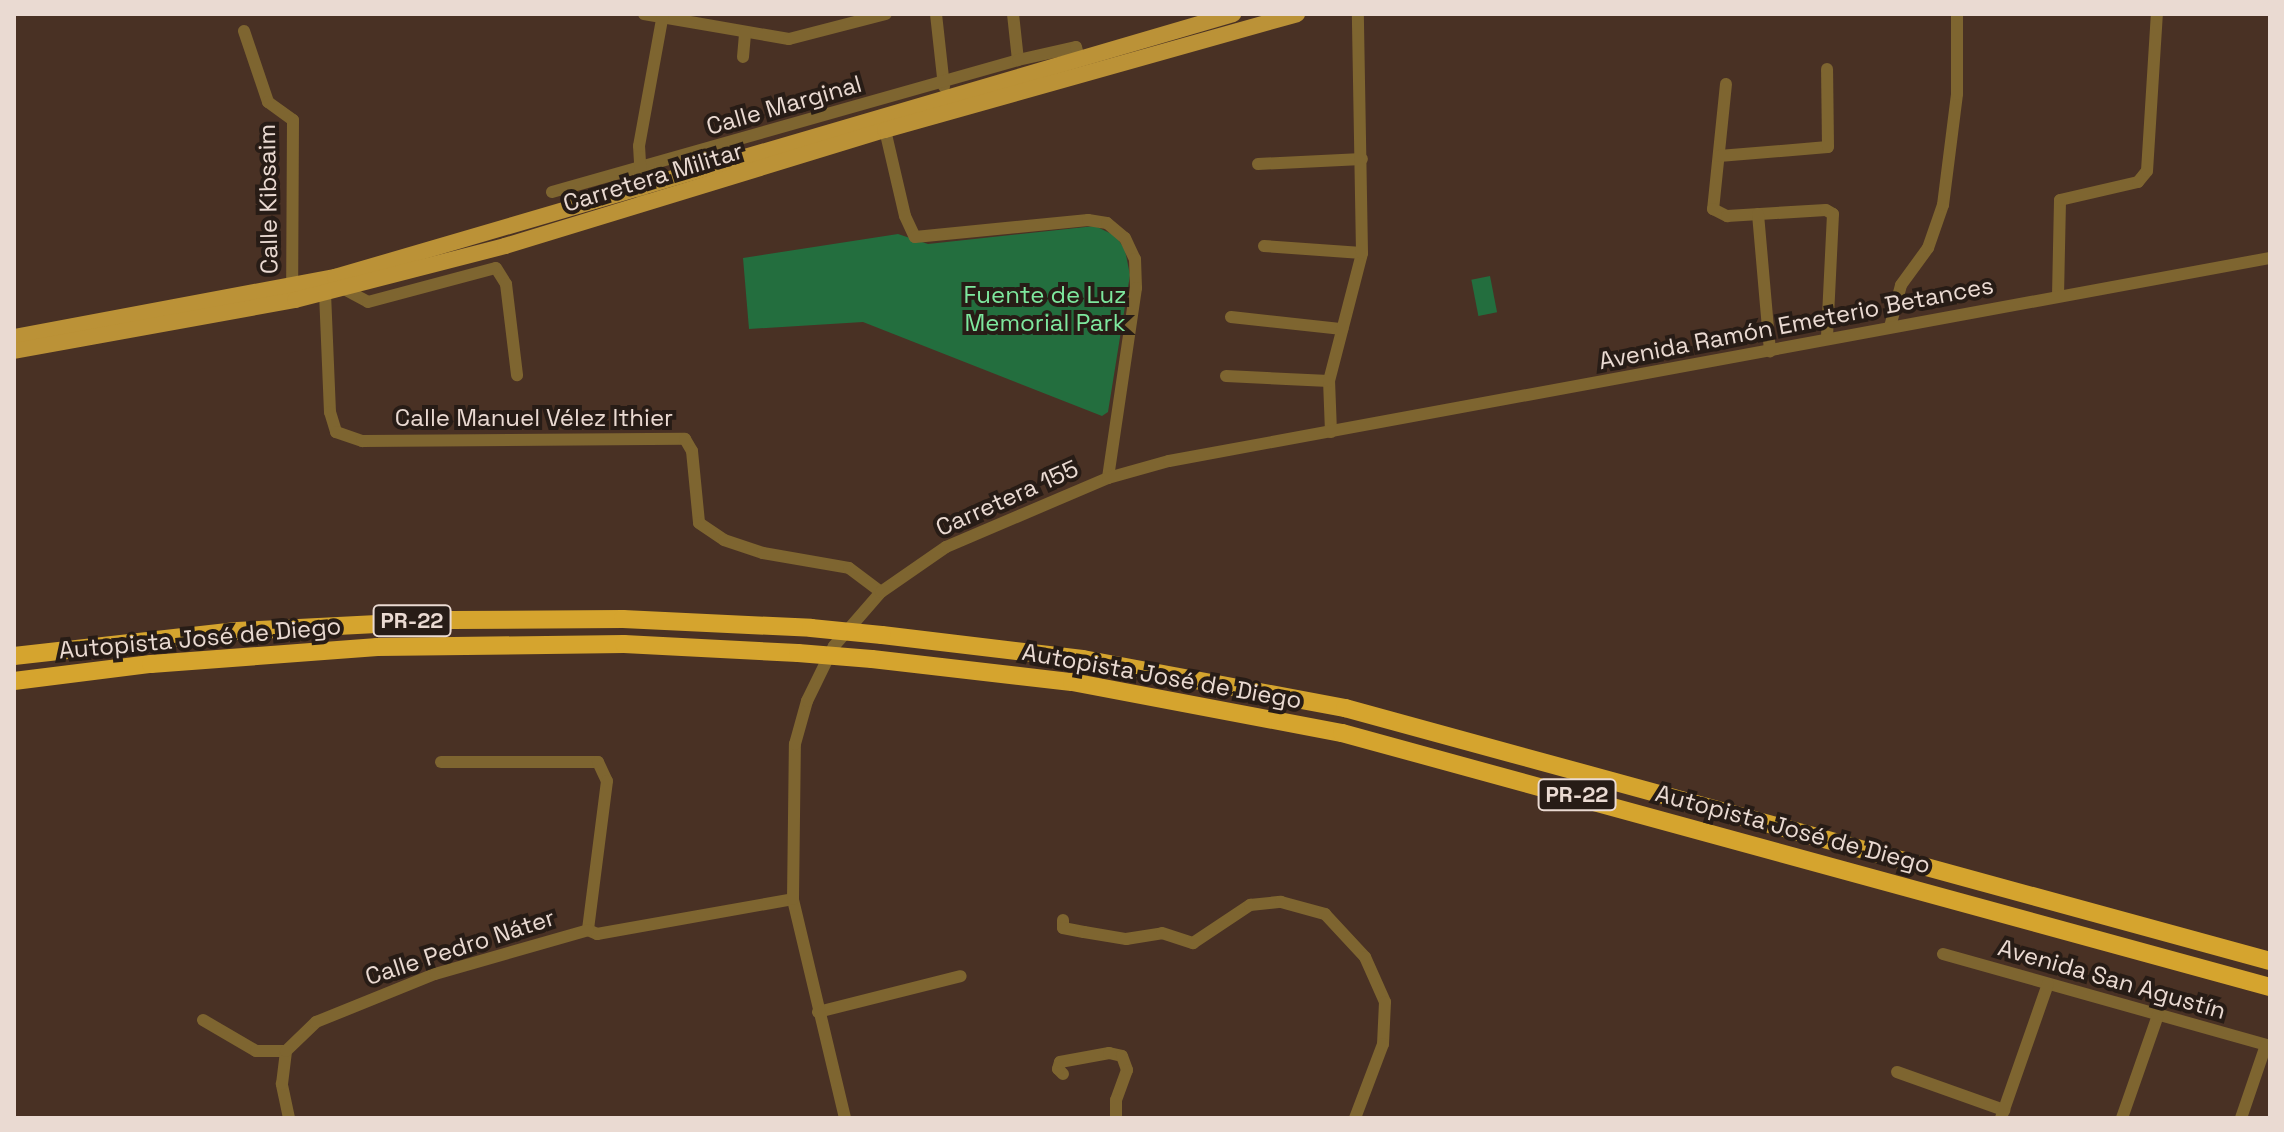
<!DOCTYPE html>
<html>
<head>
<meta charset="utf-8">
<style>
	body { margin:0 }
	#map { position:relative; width:2284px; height:1132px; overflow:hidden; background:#493124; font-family:"Space Grotesk",sans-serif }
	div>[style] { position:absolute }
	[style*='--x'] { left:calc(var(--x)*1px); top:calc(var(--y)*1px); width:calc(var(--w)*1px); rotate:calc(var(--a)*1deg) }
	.green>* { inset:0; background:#236e3e; transform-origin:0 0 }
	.minor>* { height:12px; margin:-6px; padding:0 6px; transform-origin:6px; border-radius:6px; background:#7e6530 }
	.major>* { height:16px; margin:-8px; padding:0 8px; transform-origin:8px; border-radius:8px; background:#bb9237 }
	.highway>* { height:18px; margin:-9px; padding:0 9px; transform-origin:9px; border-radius:9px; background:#d5a42e }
	.highway-bridge>* { height:18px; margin:-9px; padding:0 9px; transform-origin:9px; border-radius:9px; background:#d5a42e }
	span { translate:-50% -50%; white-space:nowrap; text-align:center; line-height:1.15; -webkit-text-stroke:8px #271c16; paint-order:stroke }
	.shield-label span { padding:2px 6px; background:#271c16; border:2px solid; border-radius:6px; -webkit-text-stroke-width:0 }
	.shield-label { font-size:22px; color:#eadad2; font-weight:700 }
	.street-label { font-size:24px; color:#eadad2 }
	.park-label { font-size:24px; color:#7ee89e }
	.frame { position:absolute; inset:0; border:16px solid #eadad2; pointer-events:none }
</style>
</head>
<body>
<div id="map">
	<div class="green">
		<i style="clip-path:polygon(1095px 226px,1116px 236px,1125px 250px,1130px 275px,1108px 412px,1102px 416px,863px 322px,749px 329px,743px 258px,898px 234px,928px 244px)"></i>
		<i style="left:1490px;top:276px;width:37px;height:19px;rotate:79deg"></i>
	</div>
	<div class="minor">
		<i style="--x:644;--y:14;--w:147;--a:9.8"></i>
		<i style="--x:789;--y:39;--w:100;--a:-14.5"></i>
		<i style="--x:936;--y:14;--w:73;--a:83.7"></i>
		<i style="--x:1013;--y:14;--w:46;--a:83.8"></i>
		<i style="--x:244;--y:31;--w:75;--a:71.3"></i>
		<i style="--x:268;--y:102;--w:31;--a:36"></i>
		<i style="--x:293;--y:120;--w:167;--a:90.3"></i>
		<i style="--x:743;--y:57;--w:24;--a:-85"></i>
		<i style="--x:1726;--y:84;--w:126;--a:95.9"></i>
		<i style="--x:1713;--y:209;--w:16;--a:27"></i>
		<i style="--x:1727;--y:216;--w:99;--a:-3.5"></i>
		<i style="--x:1826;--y:210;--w:8;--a:30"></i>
		<i style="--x:1833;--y:214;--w:124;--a:92.8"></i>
		<i style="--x:885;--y:130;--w:88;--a:76.9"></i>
		<i style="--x:905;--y:216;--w:23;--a:65"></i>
		<i style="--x:915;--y:237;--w:174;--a:-5.6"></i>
		<i style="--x:1088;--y:220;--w:19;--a:9"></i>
		<i style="--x:1107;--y:223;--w:23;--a:40"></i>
		<i style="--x:1125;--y:238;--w:23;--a:65"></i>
		<i style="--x:1135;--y:259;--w:29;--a:88"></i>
		<i style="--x:1136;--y:288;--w:192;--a:98.4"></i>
		<i style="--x:1719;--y:156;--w:109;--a:-4.7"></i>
		<i style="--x:1828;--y:147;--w:78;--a:-90.7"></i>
		<i style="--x:1258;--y:164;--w:104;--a:-2.8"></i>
		<i style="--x:552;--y:192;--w:484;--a:-15.8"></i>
		<i style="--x:1018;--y:60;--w:59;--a:-12.6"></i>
		<i style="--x:1076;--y:47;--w:12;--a:76"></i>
		<i style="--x:642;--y:196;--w:50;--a:-93.4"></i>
		<i style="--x:639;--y:146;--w:134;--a:-79.7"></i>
		<i style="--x:1758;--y:214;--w:138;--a:85"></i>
		<i style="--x:1264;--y:246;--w:98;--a:4.1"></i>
		<i style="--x:496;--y:268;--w:19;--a:58"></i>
		<i style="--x:506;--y:284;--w:92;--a:83.1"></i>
		<i style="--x:344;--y:289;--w:27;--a:28"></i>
		<i style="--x:368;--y:302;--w:132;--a:-14.9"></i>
		<i style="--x:325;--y:293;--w:119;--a:87.6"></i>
		<i style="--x:330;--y:412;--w:21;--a:73"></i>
		<i style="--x:336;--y:432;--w:28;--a:19"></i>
		<i style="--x:362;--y:441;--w:323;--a:-0.4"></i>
		<i style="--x:685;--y:439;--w:14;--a:60"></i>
		<i style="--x:692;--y:451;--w:72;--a:84.4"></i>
		<i style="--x:699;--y:523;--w:30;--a:34"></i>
		<i style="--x:724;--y:540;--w:41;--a:18.4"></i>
		<i style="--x:763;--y:553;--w:87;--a:9.9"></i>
		<i style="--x:849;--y:568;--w:40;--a:37"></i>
		<i style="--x:2058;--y:296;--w:96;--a:-88.8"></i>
		<i style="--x:2060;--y:200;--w:80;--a:-13"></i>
		<i style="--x:2138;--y:182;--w:14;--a:-51"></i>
		<i style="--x:2147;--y:171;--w:157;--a:-86.4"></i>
		<i style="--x:1231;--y:317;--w:112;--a:6.2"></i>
		<i style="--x:1890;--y:327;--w:43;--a:-75.3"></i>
		<i style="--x:1901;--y:285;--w:46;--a:-53.9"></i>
		<i style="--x:1928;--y:248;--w:46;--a:-70.8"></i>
		<i style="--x:1943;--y:205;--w:112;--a:-82.8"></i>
		<i style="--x:1957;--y:94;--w:80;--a:-90"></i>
		<i style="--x:1226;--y:376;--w:103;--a:2.8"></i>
		<i style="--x:1331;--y:432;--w:51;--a:-92.2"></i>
		<i style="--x:1329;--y:381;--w:132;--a:-75.5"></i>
		<i style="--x:1362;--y:253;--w:239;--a:-91"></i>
		<i style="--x:441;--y:762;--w:157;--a:0"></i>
		<i style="--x:598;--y:762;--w:21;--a:65"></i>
		<i style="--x:607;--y:781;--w:150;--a:97.3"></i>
		<i style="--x:1063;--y:920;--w:8;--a:90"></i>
		<i style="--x:1063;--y:928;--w:21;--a:11"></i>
		<i style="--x:1084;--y:932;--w:43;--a:9.5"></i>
		<i style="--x:1126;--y:939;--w:36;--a:-9"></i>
		<i style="--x:1162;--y:933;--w:33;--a:18"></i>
		<i style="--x:1193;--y:943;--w:69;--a:-33.7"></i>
		<i style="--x:1250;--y:905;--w:31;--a:-6"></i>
		<i style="--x:1281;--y:902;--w:46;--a:15.3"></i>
		<i style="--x:1325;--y:914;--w:59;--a:47.1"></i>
		<i style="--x:1365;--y:957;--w:49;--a:66"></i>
		<i style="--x:1385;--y:1002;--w:42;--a:92.7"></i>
		<i style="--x:1383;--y:1044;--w:79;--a:110.7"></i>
		<i style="--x:588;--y:930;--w:10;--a:24"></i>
		<i style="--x:597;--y:934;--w:199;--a:-10.1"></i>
		<i style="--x:1943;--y:954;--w:340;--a:15.7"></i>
		<i style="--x:818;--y:1012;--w:147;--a:-14.1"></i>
		<i style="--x:203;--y:1020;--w:61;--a:30.3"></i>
		<i style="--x:256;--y:1051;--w:30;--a:0"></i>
		<i style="--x:1897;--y:1072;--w:114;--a:19.6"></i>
		<i style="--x:1063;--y:1074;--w:7;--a:-135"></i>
		<i style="--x:1058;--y:1069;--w:7;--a:-74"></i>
		<i style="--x:1060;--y:1062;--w:50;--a:-10.4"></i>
		<i style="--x:1109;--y:1053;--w:13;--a:13"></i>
		<i style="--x:1122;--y:1056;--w:15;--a:70"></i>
		<i style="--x:1127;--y:1070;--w:32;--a:110"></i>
		<i style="--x:1116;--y:1100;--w:18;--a:90"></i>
		<i style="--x:289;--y:1118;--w:35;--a:-102"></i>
		<i style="--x:282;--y:1084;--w:33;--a:-83"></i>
		<i style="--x:286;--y:1051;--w:42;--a:-44"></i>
		<i style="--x:316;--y:1022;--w:128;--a:-22"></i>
		<i style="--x:435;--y:974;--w:159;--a:-16"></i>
		<i style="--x:845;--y:1118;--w:225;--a:-103.4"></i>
		<i style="--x:793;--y:899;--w:155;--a:-89.3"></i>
		<i style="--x:795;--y:744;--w:45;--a:-74.4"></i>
		<i style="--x:807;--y:701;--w:61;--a:-63.9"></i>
		<i style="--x:834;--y:646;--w:72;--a:-49"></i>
		<i style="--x:881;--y:592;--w:79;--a:-34.7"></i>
		<i style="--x:946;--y:547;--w:176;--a:-23.1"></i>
		<i style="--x:1108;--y:478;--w:63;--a:-15.6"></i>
		<i style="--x:1169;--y:461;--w:1120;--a:-10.45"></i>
		<i style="--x:2001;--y:1118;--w:142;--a:-70.7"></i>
		<i style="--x:2122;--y:1118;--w:109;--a:-70.7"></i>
		<i style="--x:2241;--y:1118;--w:77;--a:-71.1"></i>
	</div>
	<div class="major">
		<i style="--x:14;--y:337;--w:327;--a:-10.6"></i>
		<i style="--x:335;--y:277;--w:936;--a:-16.32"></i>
		<i style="--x:14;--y:351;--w:286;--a:-10.3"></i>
		<i style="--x:295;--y:300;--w:217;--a:-14.4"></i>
		<i style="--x:505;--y:246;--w:397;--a:-17"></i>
		<i style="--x:885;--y:130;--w:428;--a:-15.7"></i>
	</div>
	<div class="highway">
		<i style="--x:882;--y:635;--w:202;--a:6.8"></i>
		<i style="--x:1083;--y:659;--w:267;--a:10.6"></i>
		<i style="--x:1345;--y:708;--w:959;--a:15.3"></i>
		<i style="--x:14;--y:656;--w:224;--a:-6.4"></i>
		<i style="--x:237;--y:631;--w:214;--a:-2.9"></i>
		<i style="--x:451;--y:620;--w:172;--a:-0.3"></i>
		<i style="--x:623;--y:619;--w:188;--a:2.7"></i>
		<i style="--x:872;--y:659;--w:201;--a:6.6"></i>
		<i style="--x:1072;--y:682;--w:275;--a:10.7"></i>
		<i style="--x:1342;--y:733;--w:962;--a:15.31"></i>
		<i style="--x:14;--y:681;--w:138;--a:-7.1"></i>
		<i style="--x:151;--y:664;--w:227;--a:-4.3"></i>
		<i style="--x:377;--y:647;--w:247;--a:-0.7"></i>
		<i style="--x:624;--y:644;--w:174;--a:3"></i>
	</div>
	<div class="highway-bridge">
		<i style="--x:811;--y:628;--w:71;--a:5.6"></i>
		<i style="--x:798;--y:653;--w:74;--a:4.6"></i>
	</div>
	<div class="shield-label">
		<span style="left:412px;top:621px">PR-22</span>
		<span style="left:1577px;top:795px">PR-22</span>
	</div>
	<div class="street-label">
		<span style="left:784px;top:105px;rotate:-16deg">Calle Marginal</span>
		<span style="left:653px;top:177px;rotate:-17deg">Carretera Militar</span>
		<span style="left:268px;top:199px;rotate:-91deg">Calle Kibsaim</span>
		<span style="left:1796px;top:323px;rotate:-11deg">Avenida Ramón Emeterio Betances</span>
		<span style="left:534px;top:418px">Calle Manuel Vélez Ithier</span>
		<span style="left:1007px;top:498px;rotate:-24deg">Carretera 155</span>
		<span style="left:200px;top:638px;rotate:-5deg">Autopista José de Diego</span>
		<span style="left:1162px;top:676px;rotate:10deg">Autopista José de Diego</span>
		<span style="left:1793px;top:829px;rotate:15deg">Autopista José de Diego</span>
		<span style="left:460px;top:947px;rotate:-18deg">Calle Pedro Náter</span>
		<span style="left:2112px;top:979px;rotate:16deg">Avenida San Agustín</span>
	</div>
	<div class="park-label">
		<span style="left:1045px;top:309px">Fuente de Luz<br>Memorial Park</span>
	</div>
	<div class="frame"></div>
</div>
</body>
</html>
